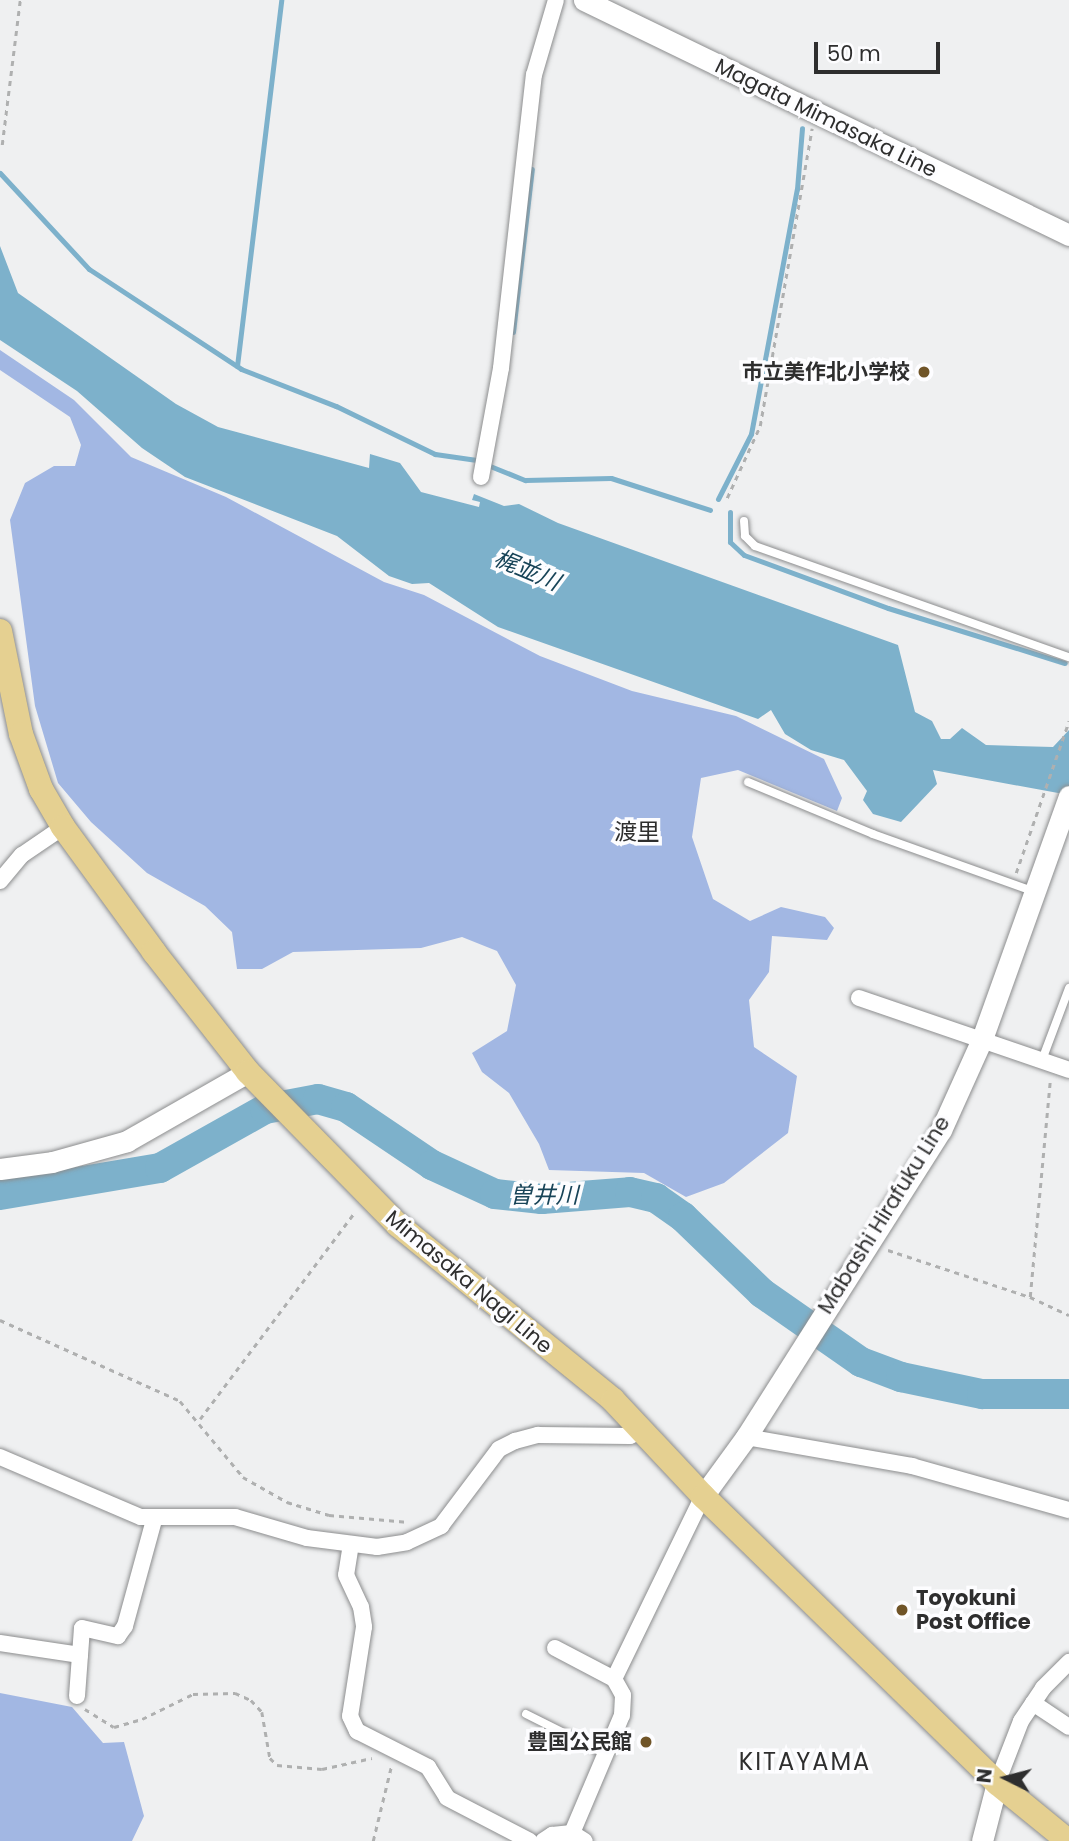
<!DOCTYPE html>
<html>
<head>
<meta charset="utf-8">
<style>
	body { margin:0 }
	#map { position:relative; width:1069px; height:1841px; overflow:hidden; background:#eff0f1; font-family:Poppins,"Noto Sans JP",sans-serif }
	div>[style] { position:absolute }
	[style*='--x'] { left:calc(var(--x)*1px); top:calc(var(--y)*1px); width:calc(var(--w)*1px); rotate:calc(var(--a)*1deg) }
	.forest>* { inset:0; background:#a2b7e3 }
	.water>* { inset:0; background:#7db1cb }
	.stream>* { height:5px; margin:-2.5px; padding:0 2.5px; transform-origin:2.5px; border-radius:2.5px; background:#7db1cb }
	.river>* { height:30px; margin:-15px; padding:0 15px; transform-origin:15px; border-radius:15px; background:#7db1cb }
	.path>* { height:2.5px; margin-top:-1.25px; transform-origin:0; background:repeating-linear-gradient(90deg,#afb0b0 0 5px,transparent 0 10px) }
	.roads { filter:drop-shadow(0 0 2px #8c8d8e) drop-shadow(0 0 2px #8c8d8e) }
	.lane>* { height:8px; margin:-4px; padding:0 4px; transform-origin:4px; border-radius:4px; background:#fff }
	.street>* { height:16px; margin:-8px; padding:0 8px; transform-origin:8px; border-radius:8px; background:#fff }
	.secondary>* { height:21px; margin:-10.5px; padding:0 10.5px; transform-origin:10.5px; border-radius:10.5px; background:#fff }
	.primary>* { height:24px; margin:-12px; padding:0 12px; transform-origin:12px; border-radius:12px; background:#e5d091 }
	.dots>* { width:19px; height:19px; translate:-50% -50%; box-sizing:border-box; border:4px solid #fdfdff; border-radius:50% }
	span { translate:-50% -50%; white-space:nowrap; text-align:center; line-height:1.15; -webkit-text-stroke:7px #fdfdff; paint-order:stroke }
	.street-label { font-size:21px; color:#2e2e2e }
	.poi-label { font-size:21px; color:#2e2e2e; font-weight:700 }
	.right { translate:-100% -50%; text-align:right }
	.left { translate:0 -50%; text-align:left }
	.water-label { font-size:23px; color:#184458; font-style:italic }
	.neighbourhood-label { font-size:23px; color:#2e2e2e }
	.quarter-label { font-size:24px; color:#2e2e2e; letter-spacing:2px }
	.north { position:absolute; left:971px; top:1743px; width:70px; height:70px; -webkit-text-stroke:5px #fdfdff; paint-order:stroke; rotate:276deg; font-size:19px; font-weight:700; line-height:28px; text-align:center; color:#2e2e2e }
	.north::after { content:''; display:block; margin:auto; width:24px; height:32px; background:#2e2e2e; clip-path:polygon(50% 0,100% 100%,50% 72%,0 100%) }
	.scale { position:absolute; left:814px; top:42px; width:126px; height:32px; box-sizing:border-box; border:4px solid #2e2e2e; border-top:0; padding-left:9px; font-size:21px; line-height:24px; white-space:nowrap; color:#2e2e2e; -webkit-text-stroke:5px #fdfdff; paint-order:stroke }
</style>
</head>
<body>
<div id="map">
	<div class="forest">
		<i style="clip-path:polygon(0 350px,74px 400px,131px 457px,226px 497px,384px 582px,424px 595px,540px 656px,632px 691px,736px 716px,824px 759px,842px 798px,837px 811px,738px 770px,701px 778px,692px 837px,713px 899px,750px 921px,781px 907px,825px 917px,834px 928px,827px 940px,772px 936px,769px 972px,749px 1000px,754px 1047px,797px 1076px,788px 1133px,724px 1183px,686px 1197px,644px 1173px,549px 1170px,539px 1144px,509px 1093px,482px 1072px,472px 1053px,507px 1031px,516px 985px,497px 951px,462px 937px,421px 948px,293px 952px,262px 969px,237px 969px,232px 932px,205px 906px,147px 873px,91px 822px,58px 783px,35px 706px,10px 520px,25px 483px,54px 466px,75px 466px,81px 445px,70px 417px,0 370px)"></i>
		<i style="clip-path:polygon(0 1693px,72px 1707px,103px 1743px,124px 1742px,144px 1816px,132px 1841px,0 1841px)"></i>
	</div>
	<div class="water">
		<i style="clip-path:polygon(0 246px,18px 293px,176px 404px,218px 427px,369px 468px,370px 454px,400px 463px,421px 492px,479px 507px,480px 502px,472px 500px,474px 494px,504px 506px,519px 504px,558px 523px,898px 645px,915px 712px,932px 721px,941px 739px,950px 739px,962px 728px,986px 745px,1053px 747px,1069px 730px,1069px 795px,933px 770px,937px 784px,901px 822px,873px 814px,863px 800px,867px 791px,844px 760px,811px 750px,785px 734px,771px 710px,758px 719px,498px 627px,429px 583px,412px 584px,389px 576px,337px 536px,185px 477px,142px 448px,77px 391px,0 340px)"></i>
	</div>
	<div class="stream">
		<i style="--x:0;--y:173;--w:131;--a:47.2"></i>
		<i style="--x:89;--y:269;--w:182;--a:33.3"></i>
		<i style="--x:241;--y:369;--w:102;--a:21.3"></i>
		<i style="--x:336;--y:406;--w:110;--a:25.9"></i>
		<i style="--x:435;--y:454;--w:42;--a:8.1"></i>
		<i style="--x:513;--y:332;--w:164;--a:-83.4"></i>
		<i style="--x:237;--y:366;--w:369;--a:-83.1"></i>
		<i style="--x:490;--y:466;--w:38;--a:22"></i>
		<i style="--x:525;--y:480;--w:86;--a:-1.3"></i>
		<i style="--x:611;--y:478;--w:104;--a:17.9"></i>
		<i style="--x:718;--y:499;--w:73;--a:-63.1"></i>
		<i style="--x:751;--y:434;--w:249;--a:-79.4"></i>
		<i style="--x:797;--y:189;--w:61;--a:-85.3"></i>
		<i style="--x:730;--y:512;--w:30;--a:90"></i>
		<i style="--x:730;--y:542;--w:19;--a:43"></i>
		<i style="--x:744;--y:555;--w:153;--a:20.2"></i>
		<i style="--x:888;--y:608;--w:185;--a:17.3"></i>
	</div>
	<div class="river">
		<i style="--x:0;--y:1195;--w:162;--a:-9.6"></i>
		<i style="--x:160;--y:1168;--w:120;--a:-29.3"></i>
		<i style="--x:265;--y:1109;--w:54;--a:-10.7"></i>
		<i style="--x:318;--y:1099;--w:29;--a:16"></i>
		<i style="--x:346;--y:1107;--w:104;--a:34"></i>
		<i style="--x:432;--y:1165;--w:69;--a:24.7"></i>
		<i style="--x:495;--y:1194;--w:47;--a:6.1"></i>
		<i style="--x:542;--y:1199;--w:88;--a:-4.5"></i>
		<i style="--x:630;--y:1192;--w:27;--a:13"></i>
		<i style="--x:656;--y:1198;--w:33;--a:35"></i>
		<i style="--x:683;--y:1217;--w:110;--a:43.9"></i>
		<i style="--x:762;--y:1293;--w:121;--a:34.9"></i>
		<i style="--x:861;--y:1362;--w:43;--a:20.6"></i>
		<i style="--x:901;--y:1377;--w:83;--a:11.9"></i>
		<i style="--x:982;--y:1394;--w:87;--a:0"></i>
	</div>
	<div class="path">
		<i style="--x:2;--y:145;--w:146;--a:-82.9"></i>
		<i style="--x:727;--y:498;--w:79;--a:-65.4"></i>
		<i style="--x:760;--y:426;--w:302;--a:-80.1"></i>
		<i style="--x:1016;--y:873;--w:161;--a:-70.8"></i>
		<i style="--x:888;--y:1250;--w:150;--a:18.3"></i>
		<i style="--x:1030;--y:1297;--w:43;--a:24.8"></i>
		<i style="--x:1030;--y:1297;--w:217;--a:-84.7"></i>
		<i style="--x:0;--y:1320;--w:197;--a:24.2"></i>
		<i style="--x:180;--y:1401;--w:99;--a:50.3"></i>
		<i style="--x:243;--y:1477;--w:51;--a:29.6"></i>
		<i style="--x:287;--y:1502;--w:44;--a:17.2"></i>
		<i style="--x:329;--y:1515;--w:80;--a:5"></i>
		<i style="--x:200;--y:1419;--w:259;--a:-53.2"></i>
		<i style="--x:85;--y:1709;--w:34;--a:32"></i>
		<i style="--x:114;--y:1727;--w:29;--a:-16"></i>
		<i style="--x:142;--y:1719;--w:57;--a:-26.1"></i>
		<i style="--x:193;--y:1694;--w:42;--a:-1.4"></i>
		<i style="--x:235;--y:1693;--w:17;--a:24"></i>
		<i style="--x:251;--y:1700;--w:16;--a:47"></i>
		<i style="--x:262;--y:1712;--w:47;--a:80.1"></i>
		<i style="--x:270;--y:1758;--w:10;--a:45"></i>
		<i style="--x:277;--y:1765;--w:45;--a:5.1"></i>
		<i style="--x:322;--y:1769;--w:51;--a:-12.4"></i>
		<i style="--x:373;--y:1841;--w:76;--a:-76.3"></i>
	</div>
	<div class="roads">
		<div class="lane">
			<i style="--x:744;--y:521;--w:15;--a:86"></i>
			<i style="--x:745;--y:536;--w:14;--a:45"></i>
			<i style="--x:755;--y:546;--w:333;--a:19.5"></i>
			<i style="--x:748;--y:782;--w:135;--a:22.6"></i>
			<i style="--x:873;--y:834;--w:172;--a:19.7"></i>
			<i style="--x:1042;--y:1060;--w:77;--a:-69.4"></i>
			<i style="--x:526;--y:1714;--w:89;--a:26.6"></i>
		</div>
		<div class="street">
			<i style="--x:481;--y:477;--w:111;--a:-79.6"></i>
			<i style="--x:501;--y:368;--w:295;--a:-83.6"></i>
			<i style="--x:534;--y:75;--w:78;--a:-73.7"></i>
			<i style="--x:0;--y:881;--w:34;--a:-50"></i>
			<i style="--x:22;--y:855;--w:50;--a:-34.3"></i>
			<i style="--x:859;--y:998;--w:222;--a:18.9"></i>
			<i style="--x:746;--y:1437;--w:169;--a:9.9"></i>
			<i style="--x:912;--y:1466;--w:163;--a:15.7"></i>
			<i style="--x:0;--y:1457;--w:153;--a:23.1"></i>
			<i style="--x:141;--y:1517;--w:94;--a:0"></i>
			<i style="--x:235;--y:1517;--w:75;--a:16.3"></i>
			<i style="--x:307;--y:1538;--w:71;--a:7.3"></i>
			<i style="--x:377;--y:1547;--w:30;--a:-9"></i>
			<i style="--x:407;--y:1542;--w:38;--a:-25"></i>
			<i style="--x:441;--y:1526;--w:96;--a:-53"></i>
			<i style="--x:499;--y:1449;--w:18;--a:-27"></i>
			<i style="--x:515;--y:1441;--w:24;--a:-15"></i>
			<i style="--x:538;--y:1435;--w:92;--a:0.6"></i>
			<i style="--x:630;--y:1436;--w:13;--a:-23"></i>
			<i style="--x:351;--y:1544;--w:31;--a:99"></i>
			<i style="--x:346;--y:1575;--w:35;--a:65"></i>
			<i style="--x:361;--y:1607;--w:20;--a:81"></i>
			<i style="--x:364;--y:1627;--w:90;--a:98.9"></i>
			<i style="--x:350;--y:1716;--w:17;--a:65"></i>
			<i style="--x:357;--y:1731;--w:80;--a:26.9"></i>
			<i style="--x:428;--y:1767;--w:36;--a:58"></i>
			<i style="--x:447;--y:1798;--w:93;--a:27.4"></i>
			<i style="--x:0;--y:1643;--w:81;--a:8.5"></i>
			<i style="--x:555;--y:1648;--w:67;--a:27.7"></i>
			<i style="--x:614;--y:1679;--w:203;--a:-64.1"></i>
			<i style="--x:77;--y:1696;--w:68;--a:-85.8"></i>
			<i style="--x:82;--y:1628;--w:37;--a:13"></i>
			<i style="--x:118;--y:1636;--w:12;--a:-55"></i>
			<i style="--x:125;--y:1626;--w:110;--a:-74.7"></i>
			<i style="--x:1033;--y:1703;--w:43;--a:33.7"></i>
			<i style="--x:997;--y:1783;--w:66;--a:-68.8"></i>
			<i style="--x:1021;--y:1721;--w:40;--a:-56"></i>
			<i style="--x:1043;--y:1688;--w:37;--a:-45"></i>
			<i style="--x:572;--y:1833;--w:128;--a:-67"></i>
			<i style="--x:622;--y:1715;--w:20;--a:-87"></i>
			<i style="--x:623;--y:1695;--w:18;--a:-119"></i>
			<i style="--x:543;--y:1841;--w:11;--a:-34"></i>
			<i style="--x:552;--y:1835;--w:20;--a:-6"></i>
			<i style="--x:572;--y:1833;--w:15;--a:32"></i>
		</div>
		<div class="secondary">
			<i style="--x:584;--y:0;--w:539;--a:25.85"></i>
			<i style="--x:0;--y:1169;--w:52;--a:-7.7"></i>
			<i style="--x:52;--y:1162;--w:78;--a:-15.6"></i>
			<i style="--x:127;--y:1141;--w:139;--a:-29.7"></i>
			<i style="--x:703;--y:1496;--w:73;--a:-53.9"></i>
			<i style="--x:746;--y:1437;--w:364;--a:-57.6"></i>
			<i style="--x:941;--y:1130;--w:100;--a:-65.7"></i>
			<i style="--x:982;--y:1039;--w:258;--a:-70.3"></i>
			<i style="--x:982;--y:1841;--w:60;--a:-75.5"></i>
		</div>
		<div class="primary">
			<i style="--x:0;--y:631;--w:105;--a:78.5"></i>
			<i style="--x:21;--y:734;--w:59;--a:70"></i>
			<i style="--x:41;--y:789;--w:44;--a:59.9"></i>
			<i style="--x:63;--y:827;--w:155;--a:53.9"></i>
			<i style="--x:154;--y:952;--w:152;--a:51.9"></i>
			<i style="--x:248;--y:1072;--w:214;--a:45.6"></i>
			<i style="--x:398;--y:1225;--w:277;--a:39.1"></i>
			<i style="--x:613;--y:1400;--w:132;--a:46.8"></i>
			<i style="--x:703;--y:1496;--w:411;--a:44.3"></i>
			<i style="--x:997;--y:1783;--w:92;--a:39.2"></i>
		</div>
	</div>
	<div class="dots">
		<i style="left:924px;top:372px;background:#705528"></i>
		<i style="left:902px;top:1610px;background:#705528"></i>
		<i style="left:646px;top:1742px;background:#705528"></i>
	</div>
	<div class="street-label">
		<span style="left:826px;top:118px;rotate:26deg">Magata Mimasaka Line</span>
		<span style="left:884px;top:1215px;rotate:-58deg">Mabashi Hirafuku Line</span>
		<span style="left:469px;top:1282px;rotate:40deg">Mimasaka Nagi Line</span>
	</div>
	<div class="poi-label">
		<span class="right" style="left:910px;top:372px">市立美作北小学校</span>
		<span class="left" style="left:916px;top:1610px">Toyokuni<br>Post Office</span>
		<span class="right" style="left:632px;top:1742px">豊国公民館</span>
	</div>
	<div class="water-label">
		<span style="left:527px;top:570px;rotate:23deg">梶並川</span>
		<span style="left:544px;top:1195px">曽井川</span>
	</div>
	<div class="neighbourhood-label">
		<span style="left:637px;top:832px">渡里</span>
	</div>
	<div class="quarter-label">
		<span style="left:805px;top:1762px">KITAYAMA</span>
	</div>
	<div class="north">N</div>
	<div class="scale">50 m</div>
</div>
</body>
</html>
